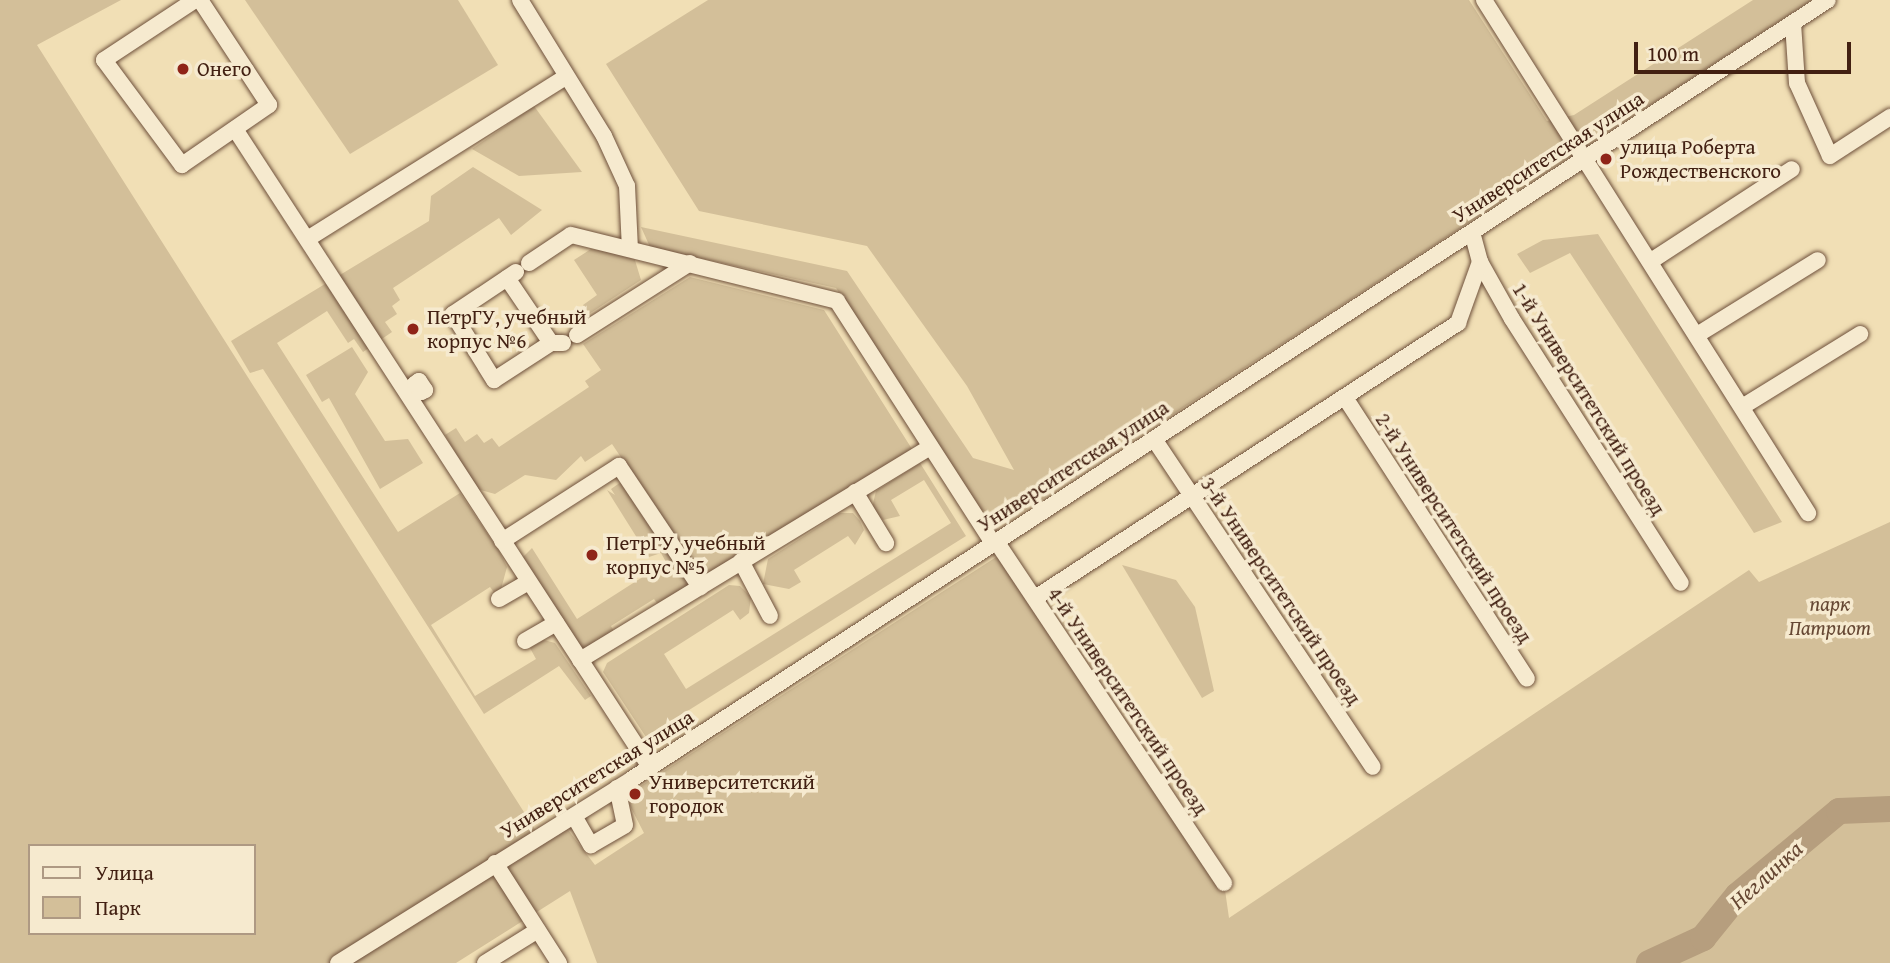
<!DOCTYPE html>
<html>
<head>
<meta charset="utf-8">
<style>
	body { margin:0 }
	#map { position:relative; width:1890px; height:963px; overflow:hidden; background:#f1dfb5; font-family:"Gentium Book Plus",serif }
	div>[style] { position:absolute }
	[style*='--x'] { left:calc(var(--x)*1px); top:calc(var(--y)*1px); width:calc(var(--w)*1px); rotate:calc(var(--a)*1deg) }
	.green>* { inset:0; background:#d3bf99 }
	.river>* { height:26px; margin:-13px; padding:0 13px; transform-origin:13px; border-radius:13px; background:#b69e7e }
	.roads { filter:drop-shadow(0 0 2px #6e503b) drop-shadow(0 0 2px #6e503b) }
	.minor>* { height:16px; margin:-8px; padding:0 8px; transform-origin:8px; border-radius:8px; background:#f6eacf }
	.dots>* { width:19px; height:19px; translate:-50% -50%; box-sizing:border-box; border:4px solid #f6eacf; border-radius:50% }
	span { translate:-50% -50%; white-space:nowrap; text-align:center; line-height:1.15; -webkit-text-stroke:7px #f6eacf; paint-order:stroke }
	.poi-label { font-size:21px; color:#422012 }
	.left { translate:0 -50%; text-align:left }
	.street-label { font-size:21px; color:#422012 }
	.park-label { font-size:21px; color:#664834; font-style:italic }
	.water-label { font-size:23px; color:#654632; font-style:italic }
	.legend { position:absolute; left:28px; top:844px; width:228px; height:91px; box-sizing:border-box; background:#f6eacf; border:2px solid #ae9983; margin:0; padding:9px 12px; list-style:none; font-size:21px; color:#422012 }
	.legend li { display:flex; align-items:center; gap:14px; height:35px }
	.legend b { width:35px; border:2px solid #ae9983 }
	.scale { position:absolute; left:1634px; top:42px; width:217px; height:32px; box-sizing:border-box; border:4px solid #422012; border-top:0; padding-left:9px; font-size:21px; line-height:24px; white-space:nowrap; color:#422012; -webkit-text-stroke:5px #f6eacf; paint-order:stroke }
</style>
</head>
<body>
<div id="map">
	<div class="green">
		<i style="clip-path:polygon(evenodd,0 0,121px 0,37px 45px,536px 831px,565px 826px,595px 865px,644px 833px,628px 802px,633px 791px,1004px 552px,1224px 883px,1229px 918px,1749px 570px,1759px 582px,1890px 522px,1890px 963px,597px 963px,570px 891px,456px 963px,0 963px,0 0,30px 846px,254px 846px,254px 933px,30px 933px,30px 846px)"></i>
		<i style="clip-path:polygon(245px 0,458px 0,498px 65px,350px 154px)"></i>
		<i style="clip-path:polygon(708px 0,1469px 0,1547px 121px,1574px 115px,1753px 0,1812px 0,1010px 520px,979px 509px,836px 288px,650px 247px,641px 227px,847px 271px,973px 458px,1014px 470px,967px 386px,867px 246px,699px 211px,606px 64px)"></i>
		<i style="clip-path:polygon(534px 106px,582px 172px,519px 176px,472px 149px)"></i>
		<i style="clip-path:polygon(473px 167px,542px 210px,511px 235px,499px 218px,393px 288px,400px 300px,392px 306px,397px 314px,385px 322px,392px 332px,363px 352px,354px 339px,348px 343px,327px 311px,277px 343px,398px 532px,460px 493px,499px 551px,507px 567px,501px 589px,495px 594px,490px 587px,431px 625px,475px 696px,536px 659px,530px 648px,544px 640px,555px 643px,591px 696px,585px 700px,559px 666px,484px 714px,263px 369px,250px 373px,231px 341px,429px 221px,431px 196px)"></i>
		<i style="clip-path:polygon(1598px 234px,1782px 522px,1754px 533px,1570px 253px,1530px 273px,1517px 254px,1543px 240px)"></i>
		<i style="clip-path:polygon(591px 249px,634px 257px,641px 280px,589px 314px,583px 305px,597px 295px,574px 260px)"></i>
		<i style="clip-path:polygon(690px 277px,824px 310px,912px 449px,713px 575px,701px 576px,612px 444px,585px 462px,581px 456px,556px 480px,525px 475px,495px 494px,477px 489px,445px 435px,456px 428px,465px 442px,477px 434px,484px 443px,492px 438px,499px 447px,589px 387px,585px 381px,601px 370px,583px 344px)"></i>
		<i style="clip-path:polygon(352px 347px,368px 372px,355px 394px,385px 441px,408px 439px,423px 463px,380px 489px,329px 398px,322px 402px,306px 375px)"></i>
		<i style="clip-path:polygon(920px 463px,966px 536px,646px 737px,603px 672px,607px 663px,729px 585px,740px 586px,751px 597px,749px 613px,740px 620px,733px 610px,664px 654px,686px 689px,951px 523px,924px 480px,891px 500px,900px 516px,883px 520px,872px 508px,876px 491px)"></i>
		<i style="clip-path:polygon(621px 482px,694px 590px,662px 610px,654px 599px,611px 626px,617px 637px,587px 656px,523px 557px,532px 548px,577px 619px,666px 562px,661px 553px,649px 557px,607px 490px,615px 495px,611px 489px)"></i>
		<i style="clip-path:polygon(840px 513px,853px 513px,860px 521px,864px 530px,855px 545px,848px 536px,794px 570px,801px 582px,789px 589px,763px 584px,768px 559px)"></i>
		<i style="clip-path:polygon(1122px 565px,1176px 580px,1195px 607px,1214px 691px,1202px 698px)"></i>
	</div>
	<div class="river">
		<i style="--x:1649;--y:963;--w:60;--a:-24.8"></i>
		<i style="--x:1703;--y:938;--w:55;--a:-50.9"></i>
		<i style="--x:1738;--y:895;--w:131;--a:-39.7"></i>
		<i style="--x:1839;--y:811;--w:51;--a:-2.2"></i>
	</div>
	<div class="roads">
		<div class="minor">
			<i style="--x:195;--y:0;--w:109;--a:146.6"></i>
			<i style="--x:104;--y:60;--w:131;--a:53.4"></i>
			<i style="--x:182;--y:165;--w:106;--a:-34.6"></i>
			<i style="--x:269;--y:105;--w:126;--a:-123.3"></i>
			<i style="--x:520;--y:0;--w:160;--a:58.3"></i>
			<i style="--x:604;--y:136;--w:55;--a:65.3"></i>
			<i style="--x:627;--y:186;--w:63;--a:87.3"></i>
			<i style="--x:1484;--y:0;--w:607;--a:57.72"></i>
			<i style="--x:1793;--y:23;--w:60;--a:86.2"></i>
			<i style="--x:1797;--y:83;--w:80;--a:65.7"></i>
			<i style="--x:1830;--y:156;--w:72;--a:-33"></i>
			<i style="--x:235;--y:129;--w:761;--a:56.96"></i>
			<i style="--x:1472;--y:232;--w:31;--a:75"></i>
			<i style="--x:1480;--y:262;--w:65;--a:60.7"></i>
			<i style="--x:1512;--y:319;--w:313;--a:57.4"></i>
			<i style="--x:309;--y:238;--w:301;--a:-32.1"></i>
			<i style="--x:1651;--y:261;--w:168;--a:-33.1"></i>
			<i style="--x:529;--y:263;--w:50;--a:-33.7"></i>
			<i style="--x:571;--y:235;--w:274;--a:13.9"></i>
			<i style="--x:837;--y:301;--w:288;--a:57.2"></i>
			<i style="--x:516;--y:272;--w:76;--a:146.3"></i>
			<i style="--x:453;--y:314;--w:78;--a:58.2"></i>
			<i style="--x:494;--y:380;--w:68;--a:-33"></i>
			<i style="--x:551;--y:343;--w:12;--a:0"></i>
			<i style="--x:507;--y:278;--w:78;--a:55.9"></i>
			<i style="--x:577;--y:335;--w:134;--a:-32.5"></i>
			<i style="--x:1697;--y:335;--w:142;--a:-31.8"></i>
			<i style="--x:419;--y:381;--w:11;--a:56"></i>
			<i style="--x:425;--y:390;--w:4;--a:153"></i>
			<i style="--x:421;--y:392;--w:10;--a:-127"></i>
			<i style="--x:415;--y:384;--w:5;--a:-37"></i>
			<i style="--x:1346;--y:399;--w:333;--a:57.1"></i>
			<i style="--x:1742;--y:407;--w:139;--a:-31.7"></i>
			<i style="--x:1154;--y:439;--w:394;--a:56.3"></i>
			<i style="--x:855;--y:492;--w:60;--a:58.7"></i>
			<i style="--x:502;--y:541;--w:139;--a:-32.7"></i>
			<i style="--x:619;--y:466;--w:146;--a:56.2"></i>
			<i style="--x:996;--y:541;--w:411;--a:56.3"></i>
			<i style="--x:741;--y:561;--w:62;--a:62.2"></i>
			<i style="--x:1035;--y:598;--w:505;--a:-33.03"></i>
			<i style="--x:1458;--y:323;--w:65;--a:-70.2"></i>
			<i style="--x:499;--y:599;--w:34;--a:-30"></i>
			<i style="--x:525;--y:641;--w:36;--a:-30"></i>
			<i style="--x:580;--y:660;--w:410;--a:-31.3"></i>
			<i style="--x:574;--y:816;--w:34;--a:60"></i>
			<i style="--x:591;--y:845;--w:39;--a:-30"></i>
			<i style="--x:625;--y:825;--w:38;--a:-102"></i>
			<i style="--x:495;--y:863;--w:119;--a:57.4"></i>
			<i style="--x:338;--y:963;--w:347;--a:-32"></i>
			<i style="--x:632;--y:779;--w:1427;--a:-33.08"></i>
			<i style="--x:485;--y:963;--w:62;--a:-31.9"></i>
		</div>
	</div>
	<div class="dots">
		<i style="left:183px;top:69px;background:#8f2418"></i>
		<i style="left:1606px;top:159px;background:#8f2418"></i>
		<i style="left:413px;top:329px;background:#8f2418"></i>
		<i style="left:592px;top:555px;background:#8f2418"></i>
		<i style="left:635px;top:794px;background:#8f2418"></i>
	</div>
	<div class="poi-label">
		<span class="left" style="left:197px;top:69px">Онего</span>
		<span class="left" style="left:1620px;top:159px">улица Роберта<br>Рождественского</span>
		<span class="left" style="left:427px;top:329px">ПетрГУ, учебный<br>корпус №6</span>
		<span class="left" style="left:606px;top:555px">ПетрГУ, учебный<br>корпус №5</span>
		<span class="left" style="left:649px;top:794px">Университетский<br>городок</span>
	</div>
	<div class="street-label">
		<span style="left:1548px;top:157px;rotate:-33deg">Университетская улица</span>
		<span style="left:1589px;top:399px;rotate:58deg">1-й Университетский проезд</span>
		<span style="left:1073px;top:466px;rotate:-33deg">Университетская улица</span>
		<span style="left:1454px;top:528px;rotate:57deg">2-й Университетский проезд</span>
		<span style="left:1281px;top:591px;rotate:56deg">3-й Университетский проезд</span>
		<span style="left:1128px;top:701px;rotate:56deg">4-й Университетский проезд</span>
		<span style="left:597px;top:774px;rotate:-32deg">Университетская улица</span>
	</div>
	<div class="park-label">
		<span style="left:1830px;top:616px">парк<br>Патриот</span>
	</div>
	<div class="water-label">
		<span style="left:1766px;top:875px;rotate:-42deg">Неглинка</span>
	</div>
	<ul class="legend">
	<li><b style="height:9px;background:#f6eacf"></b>Улица</li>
	<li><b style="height:19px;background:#d3bf99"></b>Парк</li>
	</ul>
	<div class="scale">100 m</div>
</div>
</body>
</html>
